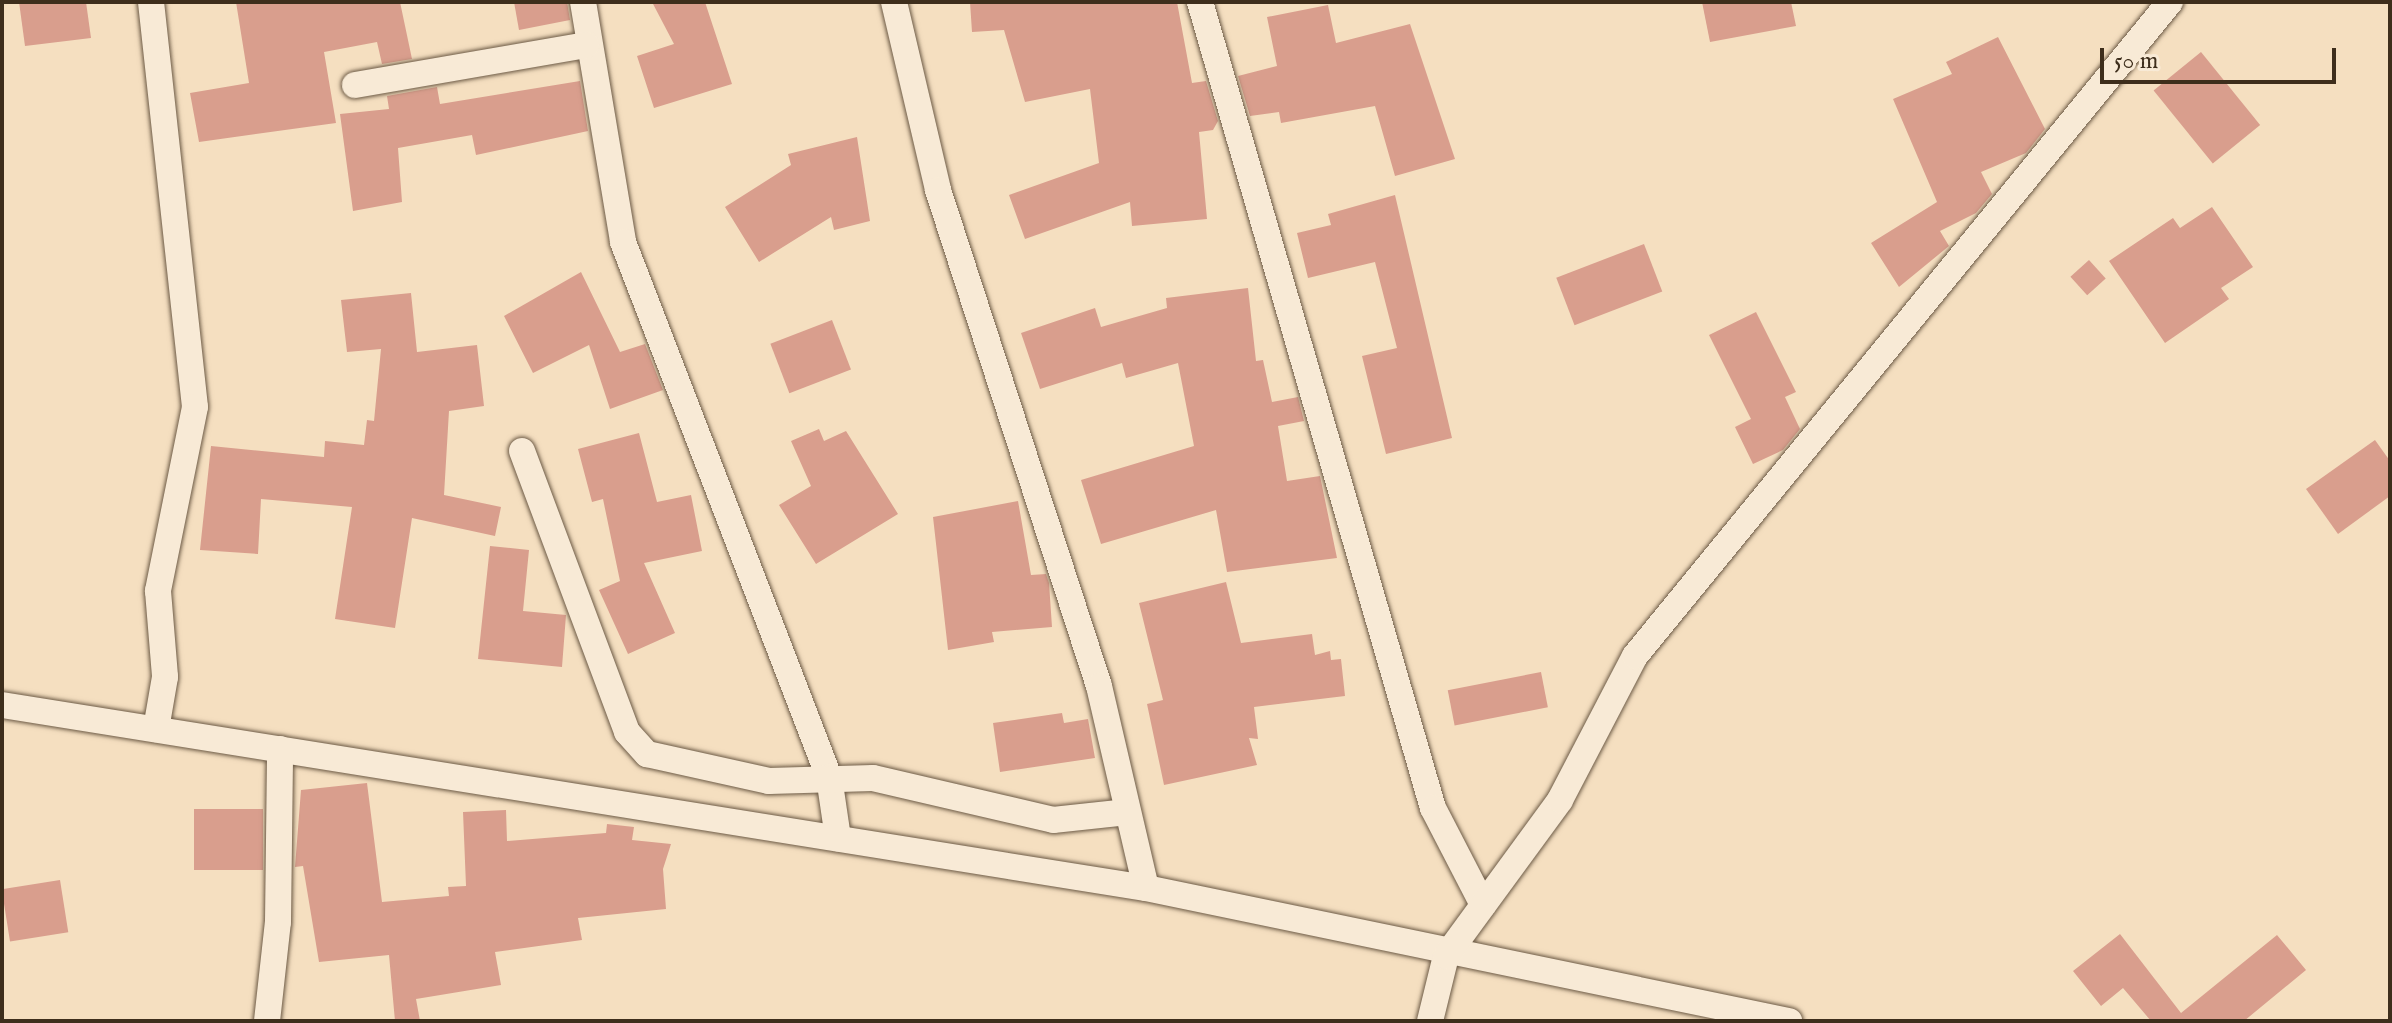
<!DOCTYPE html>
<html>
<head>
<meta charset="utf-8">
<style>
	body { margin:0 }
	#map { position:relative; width:2392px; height:1023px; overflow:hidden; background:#f5dfc0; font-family:"IM FELL English",serif }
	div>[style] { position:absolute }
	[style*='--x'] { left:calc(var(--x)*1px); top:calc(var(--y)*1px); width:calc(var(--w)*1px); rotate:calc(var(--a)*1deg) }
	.building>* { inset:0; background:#d99e8d; transform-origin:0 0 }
	.roads { filter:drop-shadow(0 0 2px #6c5a45) drop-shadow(0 0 2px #6c5a45) }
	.minor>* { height:26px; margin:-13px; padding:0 13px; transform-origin:13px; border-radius:13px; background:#f8ead6 }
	span { translate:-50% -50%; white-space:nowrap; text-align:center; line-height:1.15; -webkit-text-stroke:8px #f8ead6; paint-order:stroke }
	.frame { position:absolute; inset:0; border:4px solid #3e2e1c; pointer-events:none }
	.scale { position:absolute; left:2100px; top:48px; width:236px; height:36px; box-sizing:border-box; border:4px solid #3e2e1c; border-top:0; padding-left:10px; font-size:24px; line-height:28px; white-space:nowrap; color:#3e2e1c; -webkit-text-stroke:6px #f8ead6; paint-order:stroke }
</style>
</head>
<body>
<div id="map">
	<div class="building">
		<i style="clip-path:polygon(19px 2px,86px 2px,91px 38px,25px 46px)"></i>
		<i style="clip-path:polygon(236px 2px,400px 2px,412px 59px,382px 64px,377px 42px,324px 52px,336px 123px,199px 142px,190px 93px,249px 83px)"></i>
		<i style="clip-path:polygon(514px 2px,567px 2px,570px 20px,519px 30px)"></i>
		<i style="clip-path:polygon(652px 2px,705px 2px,732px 84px,654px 108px,637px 56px,674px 44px)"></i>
		<i style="clip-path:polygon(970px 2px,1177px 2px,1192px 83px,1206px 81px,1218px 121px,1213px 130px,1199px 132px,1207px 219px,1132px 226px,1130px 202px,1025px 239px,1009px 195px,1099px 163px,1090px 89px,1025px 102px,1004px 30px,972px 32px)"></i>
		<i style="clip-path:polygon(1702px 2px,1791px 2px,1796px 26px,1710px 42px)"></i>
		<i style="clip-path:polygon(1328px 5px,1336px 43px,1410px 24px,1455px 159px,1395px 176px,1375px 106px,1281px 123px,1279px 112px,1250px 116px,1238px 76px,1277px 66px,1267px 17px)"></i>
		<i style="clip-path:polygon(1998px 37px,2045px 129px,2026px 153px,1981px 172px,1992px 194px,1976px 213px,1940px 231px,1949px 246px,1899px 287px,1871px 243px,1937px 202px,1893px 99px,1952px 74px,1946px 62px)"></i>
		<i style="left:2201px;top:52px;width:94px;height:61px;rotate:51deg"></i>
		<i style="clip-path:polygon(580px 81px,588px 131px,476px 155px,472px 135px,398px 148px,402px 202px,353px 211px,340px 114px,389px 109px,387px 96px,437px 87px,440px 104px)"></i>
		<i style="clip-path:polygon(857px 137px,870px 221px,834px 230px,831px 217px,759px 262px,725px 207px,791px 165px,788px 154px)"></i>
		<i style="clip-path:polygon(1395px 195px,1452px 438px,1386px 454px,1362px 356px,1397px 348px,1375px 262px,1308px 278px,1297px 233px,1331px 225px,1328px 214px)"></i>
		<i style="clip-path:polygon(2212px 207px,2253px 267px,2221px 288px,2229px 299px,2165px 343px,2109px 261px,2173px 218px,2180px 228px)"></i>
		<i style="left:1644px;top:244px;width:51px;height:94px;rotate:69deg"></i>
		<i style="left:2089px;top:260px;width:25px;height:25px;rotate:48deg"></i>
		<i style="clip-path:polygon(581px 272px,620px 352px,645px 344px,663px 390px,610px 409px,589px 345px,533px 373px,504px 316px)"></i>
		<i style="clip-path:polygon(1248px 288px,1256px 361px,1263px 360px,1272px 402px,1298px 397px,1304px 421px,1278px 426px,1287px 481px,1320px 476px,1337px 558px,1227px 572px,1216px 510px,1101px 544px,1081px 480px,1194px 446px,1178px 363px,1126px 378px,1122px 363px,1040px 389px,1021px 333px,1095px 308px,1101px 327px,1167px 308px,1166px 298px)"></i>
		<i style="clip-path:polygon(411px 293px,417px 352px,477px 345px,484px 406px,449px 411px,444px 495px,501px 507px,495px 536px,412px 518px,395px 628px,335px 619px,352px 507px,261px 499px,258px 554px,200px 550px,211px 446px,324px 457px,325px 441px,364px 445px,367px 420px,374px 421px,381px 349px,347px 352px,341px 300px)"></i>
		<i style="clip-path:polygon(1756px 312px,1796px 392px,1785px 397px,1800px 429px,1783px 450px,1753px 464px,1735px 427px,1751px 419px,1709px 335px)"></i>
		<i style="left:832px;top:320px;width:53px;height:66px;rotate:69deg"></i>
		<i style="clip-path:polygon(819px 429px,824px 441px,846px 431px,898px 514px,816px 564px,779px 505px,811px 486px,791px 441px)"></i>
		<i style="clip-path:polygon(639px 433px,657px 502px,691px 495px,702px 551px,644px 563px,675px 633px,628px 654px,599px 590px,620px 581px,603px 499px,592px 502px,578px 449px)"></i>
		<i style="clip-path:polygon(2375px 440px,2390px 461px,2390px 496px,2338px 534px,2306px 489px)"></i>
		<i style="clip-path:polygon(1018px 501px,1031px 575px,1046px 574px,1049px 583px,1052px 627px,992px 632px,994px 642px,948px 650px,933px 517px)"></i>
		<i style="clip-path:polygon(490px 546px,529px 550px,523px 611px,566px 615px,562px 667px,478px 659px)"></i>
		<i style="clip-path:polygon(1226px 582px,1241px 643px,1312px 634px,1315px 655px,1330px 651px,1331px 660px,1341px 659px,1345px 696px,1254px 707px,1258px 739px,1249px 738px,1257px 765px,1164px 785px,1147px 704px,1163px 700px,1139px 603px)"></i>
		<i style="left:1541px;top:672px;width:36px;height:95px;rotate:79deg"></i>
		<i style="clip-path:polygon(1062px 713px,1064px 723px,1088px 719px,1095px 758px,1000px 772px,993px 723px)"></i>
		<i style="clip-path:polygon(367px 783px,382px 902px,449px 896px,448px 887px,466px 886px,463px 812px,506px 810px,507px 841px,606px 833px,607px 824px,634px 827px,632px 840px,671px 844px,663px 869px,666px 909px,578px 918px,582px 940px,495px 952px,501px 985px,416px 999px,420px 1021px,395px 1021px,389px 955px,319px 962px,303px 866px,295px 867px,301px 790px)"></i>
		<i style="left:263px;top:809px;width:61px;height:69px;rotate:90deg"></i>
		<i style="left:60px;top:880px;width:53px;height:59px;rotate:81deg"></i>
		<i style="clip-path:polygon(2120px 934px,2181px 1013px,2277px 935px,2306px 970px,2244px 1021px,2151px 1021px,2123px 988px,2101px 1006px,2073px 971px)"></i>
	</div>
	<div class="roads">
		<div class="minor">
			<i style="--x:151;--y:2;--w:407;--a:83.8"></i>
			<i style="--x:195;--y:407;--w:188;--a:101.4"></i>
			<i style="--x:158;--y:591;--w:86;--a:85.3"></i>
			<i style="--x:165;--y:677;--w:53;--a:99.8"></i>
			<i style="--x:583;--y:2;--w:243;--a:80.5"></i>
			<i style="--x:623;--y:242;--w:573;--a:68.94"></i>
			<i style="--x:829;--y:777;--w:62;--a:81.6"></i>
			<i style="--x:894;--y:2;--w:193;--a:76.8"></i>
			<i style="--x:938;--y:190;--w:521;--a:72.02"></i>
			<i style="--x:1099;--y:686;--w:207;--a:76.9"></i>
			<i style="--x:1200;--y:2;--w:839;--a:73.88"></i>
			<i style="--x:1433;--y:808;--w:109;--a:62.7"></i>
			<i style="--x:355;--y:85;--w:235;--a:-9.8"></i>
			<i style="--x:522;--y:451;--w:300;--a:69.5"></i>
			<i style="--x:627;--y:732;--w:30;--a:48"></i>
			<i style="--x:647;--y:754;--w:125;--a:12.5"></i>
			<i style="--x:769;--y:781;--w:104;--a:-1.7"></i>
			<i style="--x:873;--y:778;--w:185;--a:13.1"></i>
			<i style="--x:1053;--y:820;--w:75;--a:-6.1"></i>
			<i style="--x:2;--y:705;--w:1159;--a:9.09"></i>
			<i style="--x:1146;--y:888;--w:657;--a:11.69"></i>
			<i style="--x:267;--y:1021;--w:100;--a:-83.7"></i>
			<i style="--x:278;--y:922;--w:173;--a:-89.3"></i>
			<i style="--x:1430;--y:1021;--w:67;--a:-76.2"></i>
			<i style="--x:1446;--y:956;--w:193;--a:-53.8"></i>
			<i style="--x:1560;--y:800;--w:162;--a:-62.5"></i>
			<i style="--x:1635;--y:656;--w:845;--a:-50.72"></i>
		</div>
	</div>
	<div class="frame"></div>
	<div class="scale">50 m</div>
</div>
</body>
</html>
